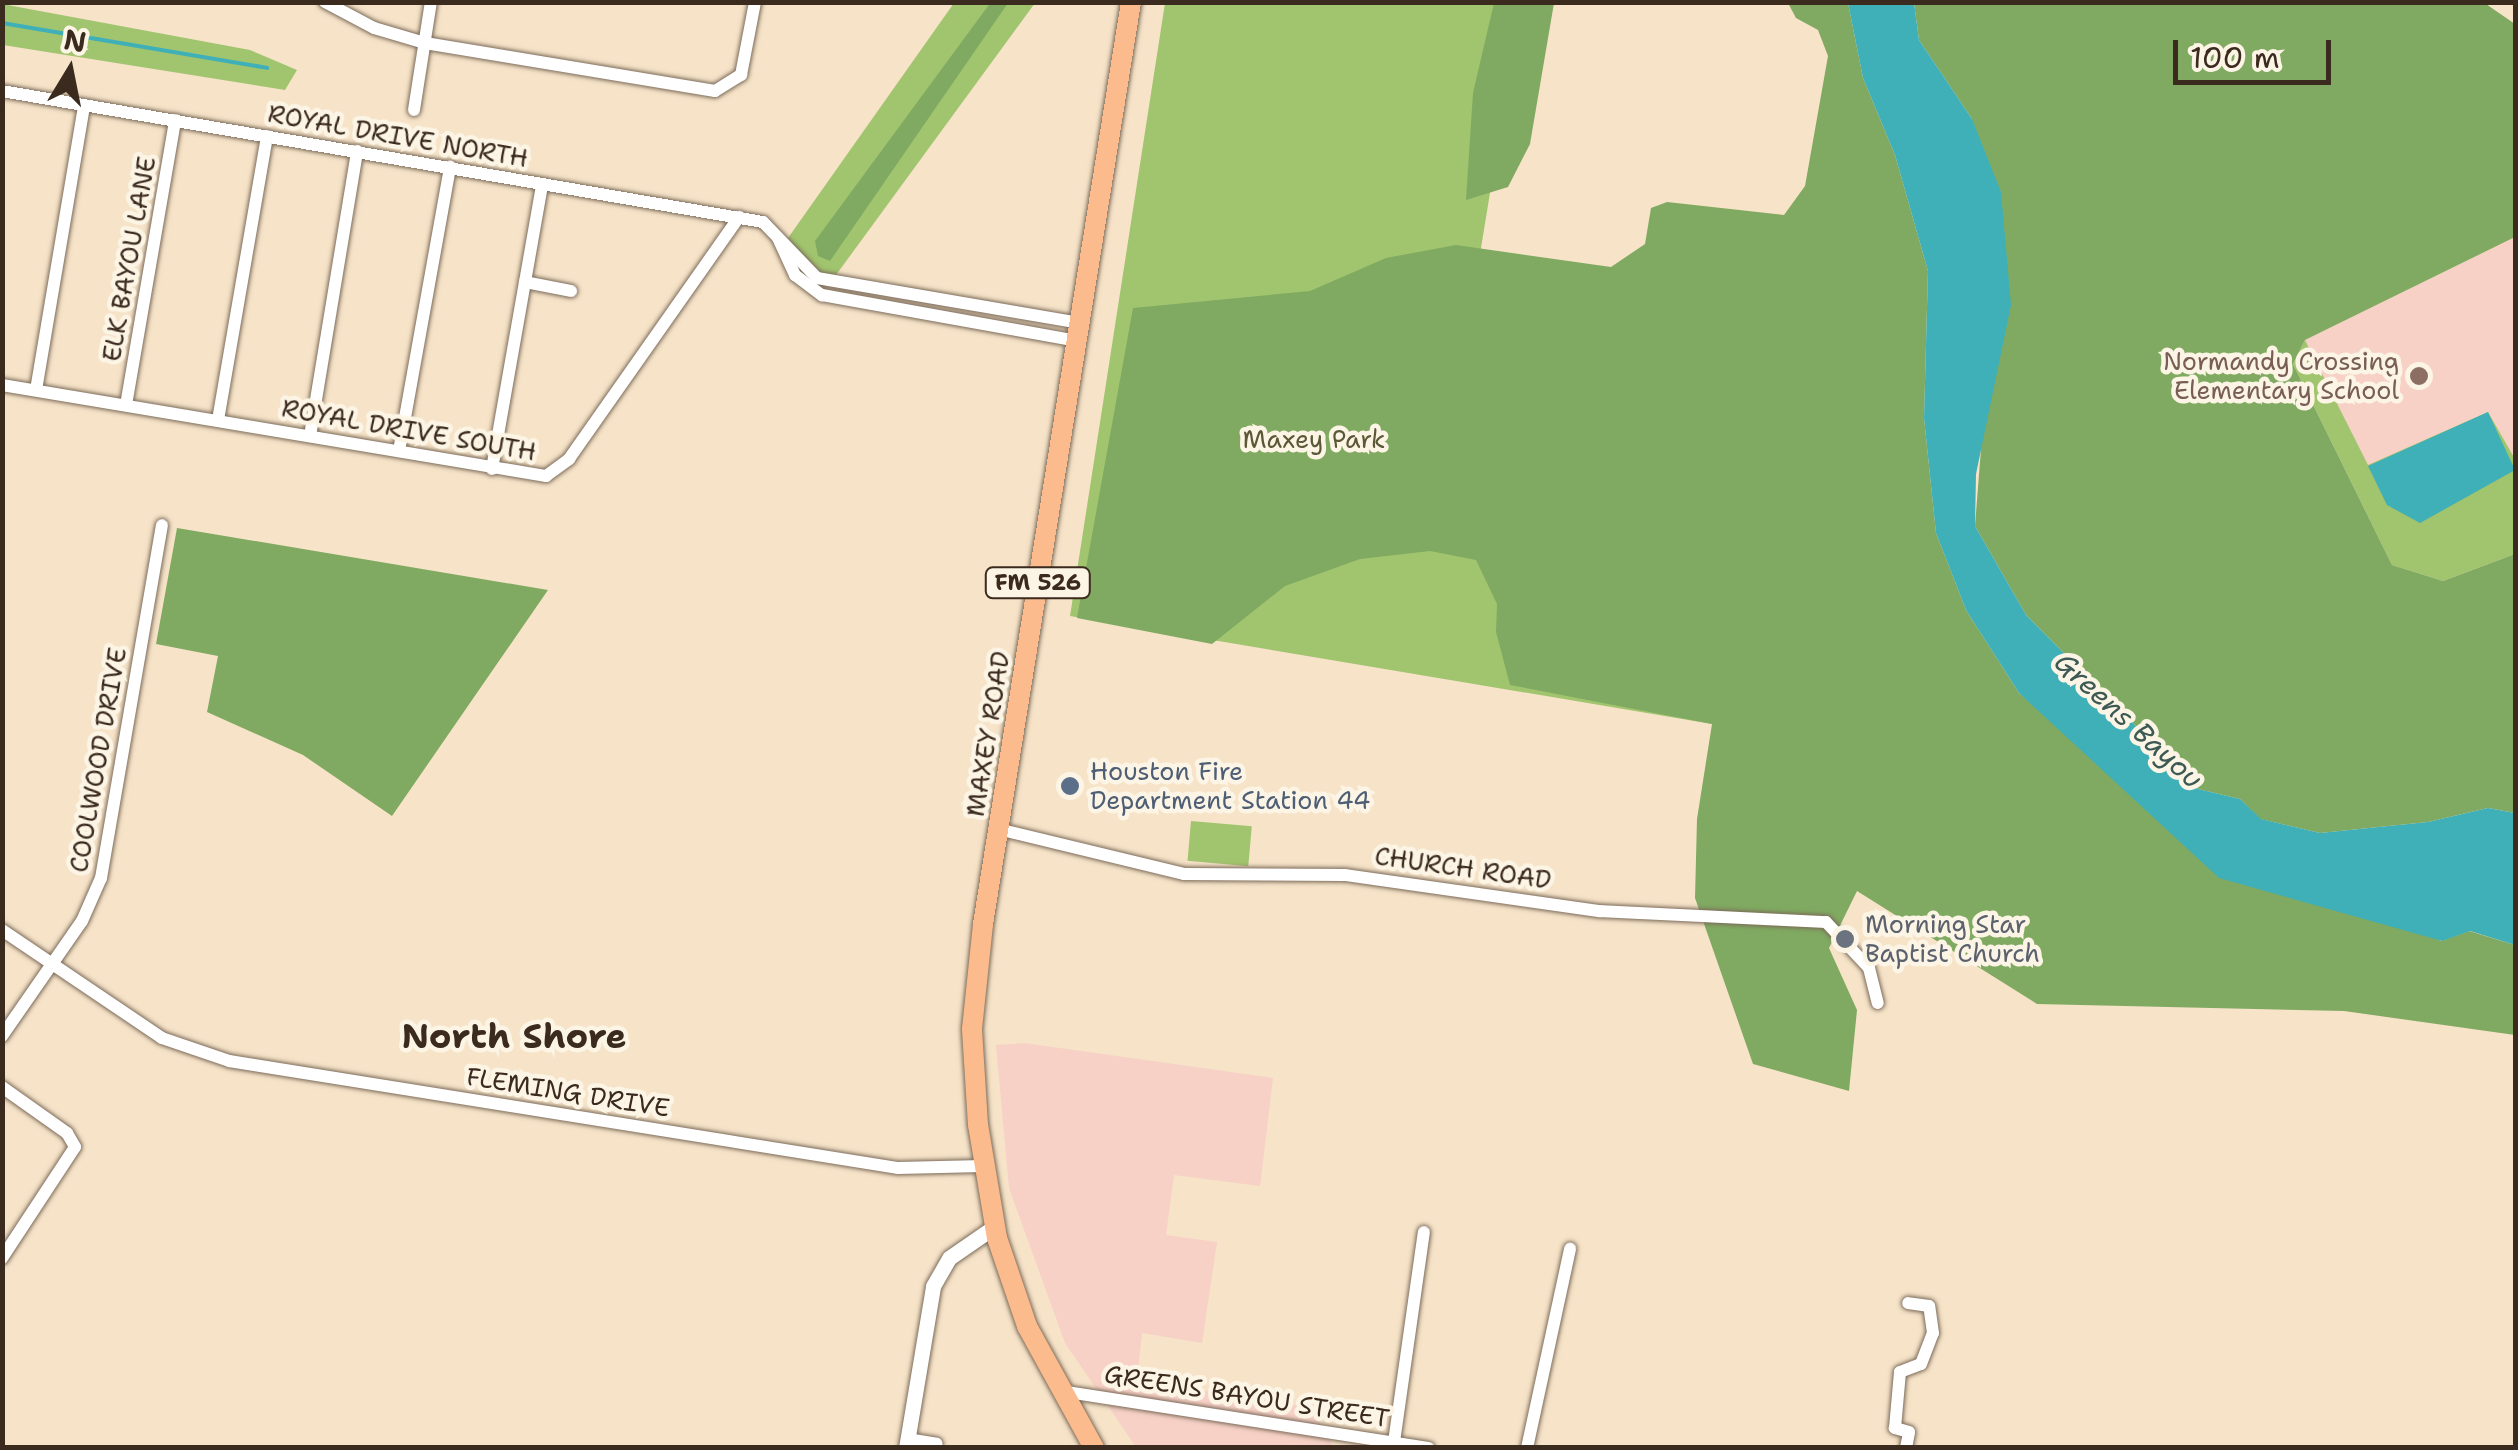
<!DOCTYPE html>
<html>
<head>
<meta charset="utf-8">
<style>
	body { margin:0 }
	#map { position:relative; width:2518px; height:1450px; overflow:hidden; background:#f6e3c8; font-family:"Shantell Sans",sans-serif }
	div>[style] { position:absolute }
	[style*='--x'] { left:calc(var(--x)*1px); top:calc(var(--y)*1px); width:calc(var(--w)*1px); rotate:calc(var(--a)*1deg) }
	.built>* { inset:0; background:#f7d1c6 }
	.green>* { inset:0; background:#a1c46e; transform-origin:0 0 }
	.forest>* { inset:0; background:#80aa61 }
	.water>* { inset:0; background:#3fafb8 }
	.stream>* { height:4px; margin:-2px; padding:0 2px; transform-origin:2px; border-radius:2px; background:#3fafb8 }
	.roads { filter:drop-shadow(0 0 2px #7c6b5a) drop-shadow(0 0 2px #7c6b5a) }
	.minor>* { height:12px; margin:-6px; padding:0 6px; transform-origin:6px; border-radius:6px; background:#fff }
	.tertiary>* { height:15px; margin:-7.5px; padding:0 7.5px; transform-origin:7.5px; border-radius:7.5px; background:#fff }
	.primary>* { height:20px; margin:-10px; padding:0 10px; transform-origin:10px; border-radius:10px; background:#fbbb8c }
	.dots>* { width:28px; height:28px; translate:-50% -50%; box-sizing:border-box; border:5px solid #fcf5e5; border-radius:50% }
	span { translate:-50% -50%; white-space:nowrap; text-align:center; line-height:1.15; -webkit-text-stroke:9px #fcf5e5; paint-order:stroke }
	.shield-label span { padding:2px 8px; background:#fcf5e5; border:2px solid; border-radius:8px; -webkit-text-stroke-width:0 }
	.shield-label { font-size:22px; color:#3b2a1e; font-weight:700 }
	.street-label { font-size:25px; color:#3b2a1e }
	.education-label { font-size:25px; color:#785e54 }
	.right { translate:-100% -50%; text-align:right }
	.park-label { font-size:25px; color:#5a5836 }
	.service-label { font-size:25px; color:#4e5e75 }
	.left { translate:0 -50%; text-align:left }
	.worship-label { font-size:25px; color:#5b616d }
	.water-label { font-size:28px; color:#3c5954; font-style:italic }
	.district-label { font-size:35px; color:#3b2a1e; font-weight:700 }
	.frame { position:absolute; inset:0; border:5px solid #3b2a1e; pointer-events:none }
	.north { position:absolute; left:20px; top:20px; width:100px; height:100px; -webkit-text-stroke:8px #fcf5e5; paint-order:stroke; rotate:10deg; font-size:28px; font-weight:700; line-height:40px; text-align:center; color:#3b2a1e }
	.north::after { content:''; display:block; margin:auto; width:35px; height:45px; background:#3b2a1e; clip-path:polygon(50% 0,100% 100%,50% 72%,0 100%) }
	.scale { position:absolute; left:2173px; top:40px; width:158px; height:45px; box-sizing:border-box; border:5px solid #3b2a1e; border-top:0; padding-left:12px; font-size:30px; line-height:35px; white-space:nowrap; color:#3b2a1e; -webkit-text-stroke:8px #fcf5e5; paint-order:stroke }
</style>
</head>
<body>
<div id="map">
	<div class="built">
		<i style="clip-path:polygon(2515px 237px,2515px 459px,2488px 412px,2368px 466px,2305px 340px)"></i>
		<i style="clip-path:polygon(1024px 1043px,1273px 1078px,1260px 1186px,1174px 1175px,1166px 1235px,1217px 1242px,1202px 1343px,1142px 1333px,1137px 1380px,1311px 1408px,1334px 1447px,1136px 1447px,1065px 1343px,1009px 1188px,996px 1045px)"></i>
	</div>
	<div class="green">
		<i style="clip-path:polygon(954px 3px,1035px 3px,836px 275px,817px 272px,788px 238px)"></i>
		<i style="clip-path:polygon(1165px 3px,1521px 3px,1473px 297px,1712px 724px,1070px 616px)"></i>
		<i style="clip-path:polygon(2px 4px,250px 50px,297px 70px,285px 90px,3px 45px)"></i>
		<i style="clip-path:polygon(2305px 340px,2368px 465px,2488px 412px,2515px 459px,2515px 554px,2443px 581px,2392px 565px,2293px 364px)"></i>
		<i style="left:1191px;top:821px;width:61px;height:40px;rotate:5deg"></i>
	</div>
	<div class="forest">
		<i style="clip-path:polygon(991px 2px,1008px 3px,830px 261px,818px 256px,815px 241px)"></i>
		<i style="clip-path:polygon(2483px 2px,2515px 24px,2515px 237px,2305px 340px,2293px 364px,2392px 565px,2443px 581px,2515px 554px,2515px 813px,2488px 808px,2428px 822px,2320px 833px,2260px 819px,2240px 799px,2198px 789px,2026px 615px,1975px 526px,1981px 449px,1972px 119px,1919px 40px,1914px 3px)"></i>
		<i style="clip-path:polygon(1494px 3px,1554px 3px,1530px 144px,1508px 187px,1466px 200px,1473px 93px)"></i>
		<i style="clip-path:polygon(1788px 3px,1848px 3px,1863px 78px,1895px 155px,1928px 271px,1924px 418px,1936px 533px,1966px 610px,2019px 693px,2090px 754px,2441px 941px,2469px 931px,2515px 945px,2515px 1035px,2344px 1011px,2037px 1004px,1857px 891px,1829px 948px,1857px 1010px,1849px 1091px,1753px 1064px,1695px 898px,1697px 819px,1712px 724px,1510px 685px,1496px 632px,1497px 604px,1476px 560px,1430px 551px,1360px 559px,1285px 586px,1212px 644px,1077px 618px,1133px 308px,1310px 291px,1386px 258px,1456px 245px,1611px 267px,1645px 244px,1651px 208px,1667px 202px,1784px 215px,1805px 186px,1828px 56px,1818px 30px,1796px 18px)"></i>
		<i style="clip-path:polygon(177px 528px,548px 590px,392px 816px,303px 755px,207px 712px,218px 656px,156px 644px)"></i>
	</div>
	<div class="water">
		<i style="clip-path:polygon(1848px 3px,1914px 3px,1919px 40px,1972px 119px,2001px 192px,2011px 305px,1976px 474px,1975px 526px,2026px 615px,2198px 789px,2240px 799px,2261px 819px,2320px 833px,2428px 822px,2488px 808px,2515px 813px,2515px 945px,2470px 931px,2442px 941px,2219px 878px,2019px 693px,1966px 610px,1936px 533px,1924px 418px,1928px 271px,1895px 155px,1863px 78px)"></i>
		<i style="clip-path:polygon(2488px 412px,2515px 470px,2420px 523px,2387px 505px,2368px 466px)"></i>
	</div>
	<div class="stream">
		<i style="--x:2;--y:23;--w:269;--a:9.6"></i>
	</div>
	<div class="roads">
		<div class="minor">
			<i style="--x:325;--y:2;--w:55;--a:28"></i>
			<i style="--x:374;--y:28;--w:53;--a:16.4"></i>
			<i style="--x:425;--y:43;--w:294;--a:9.4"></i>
			<i style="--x:715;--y:91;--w:31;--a:-32"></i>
			<i style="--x:741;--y:75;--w:74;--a:-79.1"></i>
			<i style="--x:2;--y:91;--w:772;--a:9.77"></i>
			<i style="--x:763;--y:222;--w:78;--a:46"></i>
			<i style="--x:817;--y:278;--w:266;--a:9.7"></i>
			<i style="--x:414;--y:110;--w:109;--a:-81.1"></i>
			<i style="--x:778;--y:238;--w:41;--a:65.3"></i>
			<i style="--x:795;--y:275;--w:34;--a:37"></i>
			<i style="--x:822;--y:295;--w:259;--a:10.2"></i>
			<i style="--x:525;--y:282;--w:47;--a:11.1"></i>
			<i style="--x:2;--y:385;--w:552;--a:9.5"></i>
			<i style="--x:546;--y:476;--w:29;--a:-36"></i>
			<i style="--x:569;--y:459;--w:296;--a:-54.9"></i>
			<i style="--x:36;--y:390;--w:289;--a:-80.4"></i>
			<i style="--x:126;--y:405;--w:289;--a:-80.2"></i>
			<i style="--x:218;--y:420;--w:288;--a:-80.2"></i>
			<i style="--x:310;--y:436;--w:289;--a:-80.6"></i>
			<i style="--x:399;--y:451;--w:289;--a:-79.8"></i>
			<i style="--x:492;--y:469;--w:289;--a:-80"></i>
			<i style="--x:998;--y:829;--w:191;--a:13.6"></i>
			<i style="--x:1184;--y:874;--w:161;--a:0.4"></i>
			<i style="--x:1345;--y:875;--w:257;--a:8.1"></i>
			<i style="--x:1599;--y:911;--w:227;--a:2.8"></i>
			<i style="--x:1826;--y:922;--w:63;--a:46.9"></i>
			<i style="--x:1869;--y:968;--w:36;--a:76"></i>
			<i style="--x:2;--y:930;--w:193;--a:34"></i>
			<i style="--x:162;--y:1038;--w:71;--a:18.9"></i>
			<i style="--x:229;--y:1061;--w:678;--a:9.09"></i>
			<i style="--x:898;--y:1168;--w:85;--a:-1.3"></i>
			<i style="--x:2;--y:1036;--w:140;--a:-55.2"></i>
			<i style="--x:82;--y:921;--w:47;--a:-66.2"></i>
			<i style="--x:101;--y:878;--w:358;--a:-80.2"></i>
			<i style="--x:2;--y:1087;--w:80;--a:35.3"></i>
			<i style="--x:67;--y:1133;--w:16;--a:60"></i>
			<i style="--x:75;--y:1147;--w:133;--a:123.3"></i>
			<i style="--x:1061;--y:1391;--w:372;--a:8.8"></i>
			<i style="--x:907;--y:1439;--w:30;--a:9"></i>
			<i style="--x:1394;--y:1442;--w:212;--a:-81.9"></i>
			<i style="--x:1527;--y:1448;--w:204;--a:-77.8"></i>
			<i style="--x:1906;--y:1448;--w:16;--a:-79"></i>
			<i style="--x:1909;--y:1432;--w:15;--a:-164"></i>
			<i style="--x:1895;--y:1428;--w:56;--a:-84.9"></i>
			<i style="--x:1900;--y:1372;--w:22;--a:-21"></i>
			<i style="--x:1921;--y:1364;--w:33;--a:-69"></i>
			<i style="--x:1933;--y:1333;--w:27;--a:-98"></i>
			<i style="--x:1929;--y:1306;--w:21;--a:-172"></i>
		</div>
		<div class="tertiary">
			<i style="--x:906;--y:1448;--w:164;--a:-80.5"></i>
			<i style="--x:933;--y:1286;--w:32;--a:-60"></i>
			<i style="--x:949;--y:1258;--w:55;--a:-34.6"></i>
		</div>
		<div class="primary">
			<i style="--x:1094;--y:1448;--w:139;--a:-118.8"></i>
			<i style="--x:1027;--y:1326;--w:93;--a:-108.8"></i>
			<i style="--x:997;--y:1238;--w:115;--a:-99.5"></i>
			<i style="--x:978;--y:1125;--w:96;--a:-93.6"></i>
			<i style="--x:972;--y:1029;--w:106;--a:-84"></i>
			<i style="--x:983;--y:924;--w:934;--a:-80.88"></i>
		</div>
	</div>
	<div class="dots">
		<i style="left:2419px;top:376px;background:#8d6e63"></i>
		<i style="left:1070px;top:786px;background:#5c6f8a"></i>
		<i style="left:1845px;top:939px;background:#6b7280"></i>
	</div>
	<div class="shield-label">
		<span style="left:1038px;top:583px">FM 526</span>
	</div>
	<div class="street-label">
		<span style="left:398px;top:136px;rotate:10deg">ROYAL DRIVE NORTH</span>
		<span style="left:129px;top:259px;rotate:-80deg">ELK BAYOU LANE</span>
		<span style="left:409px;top:430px;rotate:10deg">ROYAL DRIVE SOUTH</span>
		<span style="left:988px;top:734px;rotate:-81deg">MAXEY ROAD</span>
		<span style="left:98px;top:760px;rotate:-80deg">COOLWOOD DRIVE</span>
		<span style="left:1463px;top:868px;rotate:8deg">CHURCH ROAD</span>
		<span style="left:568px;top:1092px;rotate:9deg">FLEMING DRIVE</span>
		<span style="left:1247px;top:1396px;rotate:9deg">GREENS BAYOU STREET</span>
	</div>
	<div class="education-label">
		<span class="right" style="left:2399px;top:376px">Normandy Crossing<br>Elementary School</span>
	</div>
	<div class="park-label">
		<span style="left:1314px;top:439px">Maxey Park</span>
	</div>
	<div class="service-label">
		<span class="left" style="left:1090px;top:786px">Houston Fire<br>Department Station 44</span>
	</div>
	<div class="worship-label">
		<span class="left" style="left:1865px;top:939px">Morning Star<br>Baptist Church</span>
	</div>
	<div class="water-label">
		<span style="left:2129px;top:720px;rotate:42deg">Greens Bayou</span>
	</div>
	<div class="district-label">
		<span style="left:514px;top:1036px">North Shore</span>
	</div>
	<div class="frame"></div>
	<div class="north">N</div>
	<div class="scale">100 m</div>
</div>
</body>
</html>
